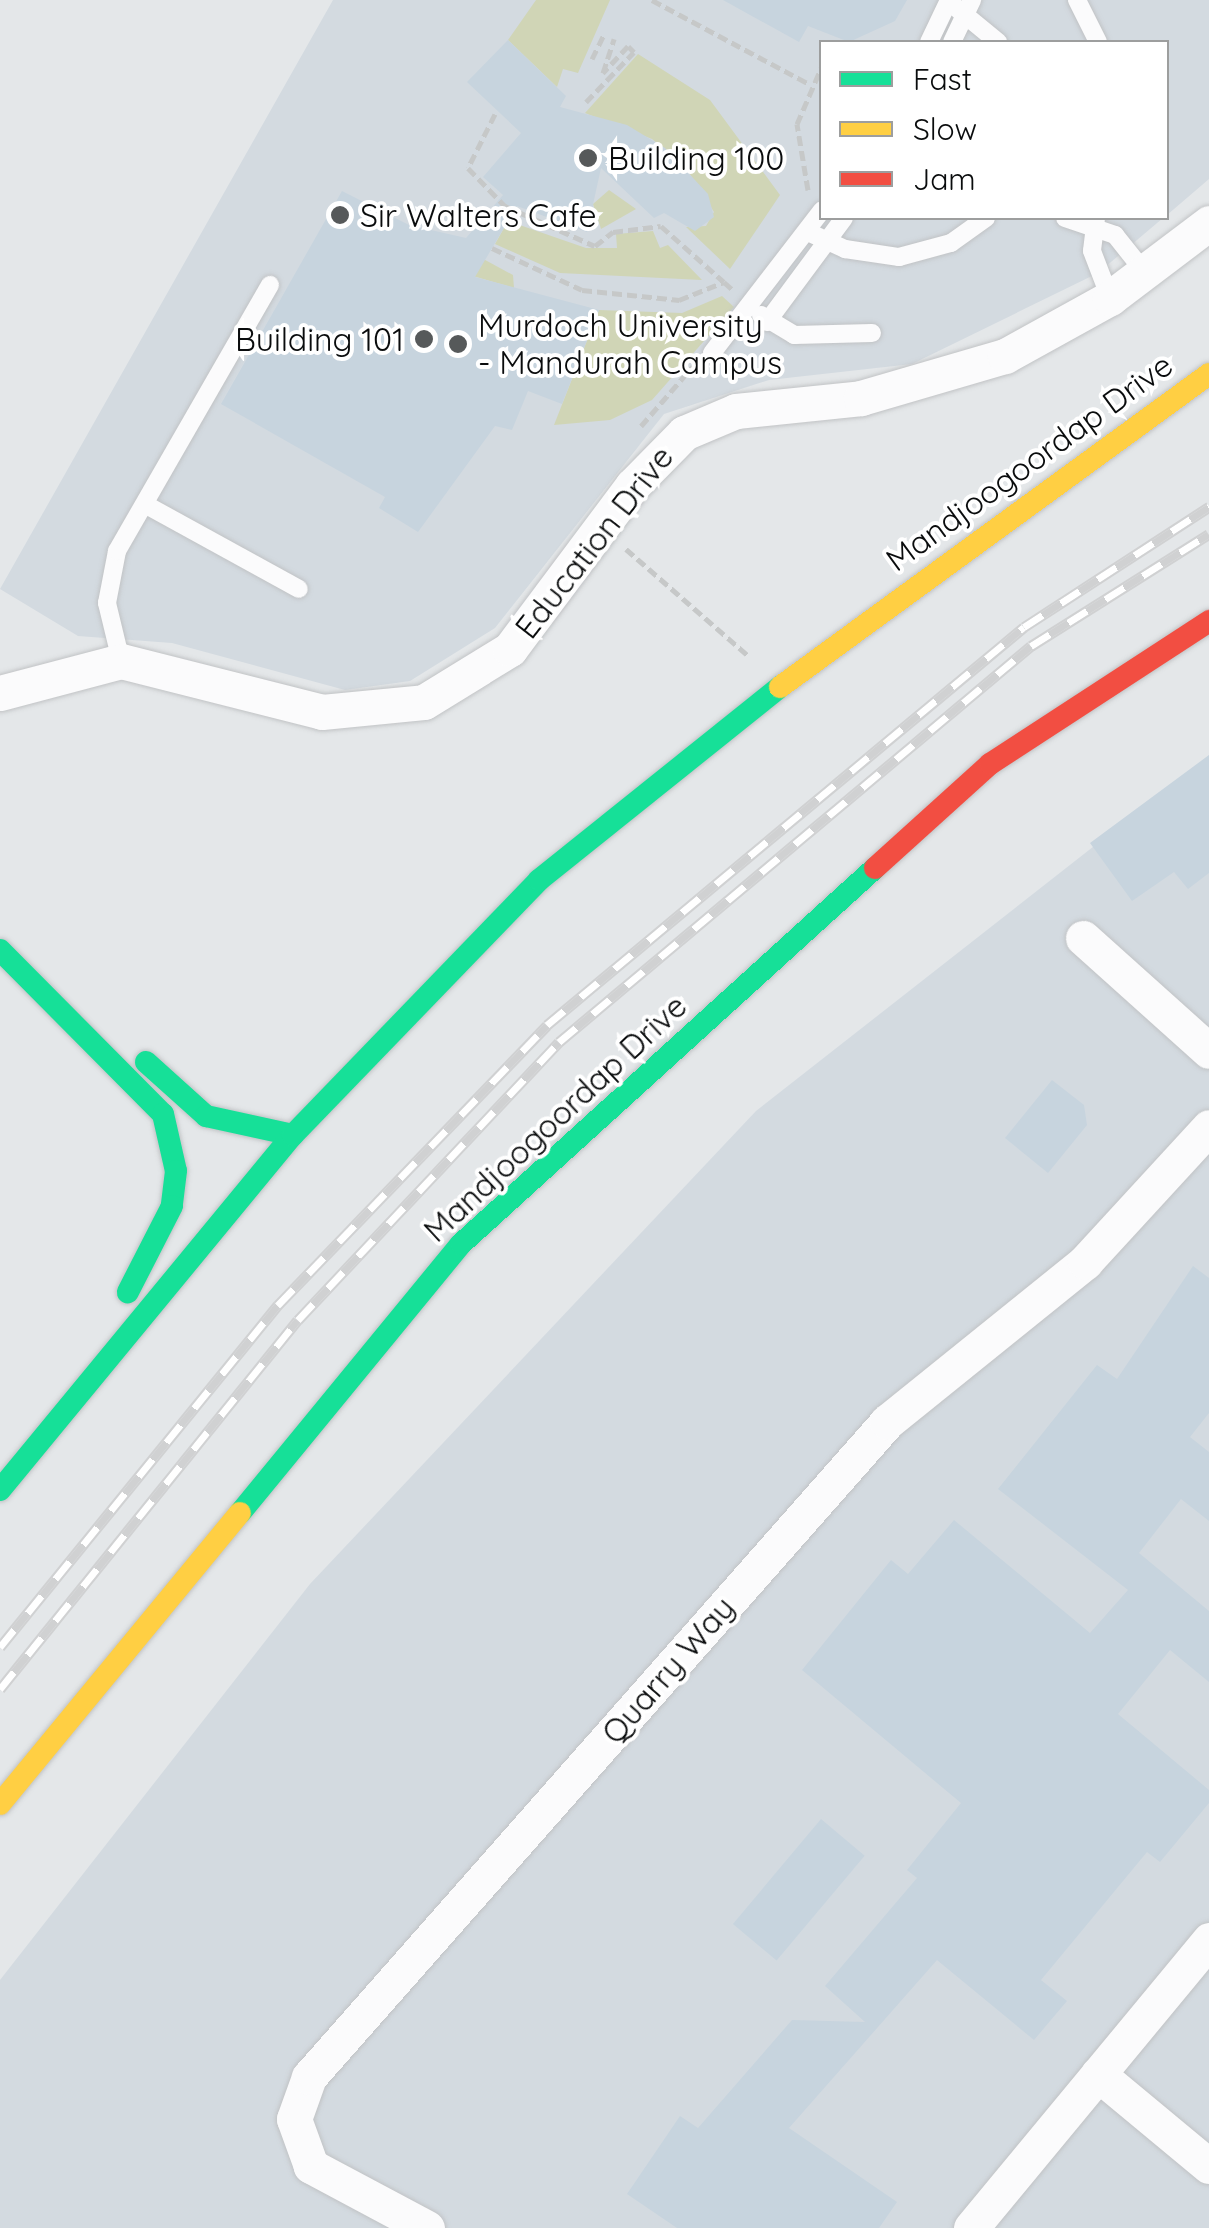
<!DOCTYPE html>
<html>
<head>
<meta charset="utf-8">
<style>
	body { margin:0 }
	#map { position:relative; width:1209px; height:2228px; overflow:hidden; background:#e4e7e9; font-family:Quicksand,sans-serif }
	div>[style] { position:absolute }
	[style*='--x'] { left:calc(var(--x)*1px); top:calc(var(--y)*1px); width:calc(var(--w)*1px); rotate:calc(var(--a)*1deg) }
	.built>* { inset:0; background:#d3dae0 }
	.green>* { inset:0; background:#d0d5b6 }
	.building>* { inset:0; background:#c7d4de; transform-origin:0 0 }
	.path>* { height:5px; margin-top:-2.5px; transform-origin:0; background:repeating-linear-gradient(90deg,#c6c8c8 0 10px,transparent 0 15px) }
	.roads { filter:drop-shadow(0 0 2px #c1c3c5) drop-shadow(0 0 2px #c1c3c5) }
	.lane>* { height:18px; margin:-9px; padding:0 9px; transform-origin:9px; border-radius:9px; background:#fbfbfc }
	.street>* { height:35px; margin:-17.5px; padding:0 17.5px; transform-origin:17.5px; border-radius:17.5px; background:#fbfbfc }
	.fast>* { height:22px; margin:-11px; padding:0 11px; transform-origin:11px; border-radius:11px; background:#16e098 }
	.slow>* { height:22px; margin:-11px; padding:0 11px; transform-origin:11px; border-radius:11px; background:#ffcf43 }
	.jam>* { height:22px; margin:-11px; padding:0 11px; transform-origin:11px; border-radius:11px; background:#f24e42 }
	.rail>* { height:11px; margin-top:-5.5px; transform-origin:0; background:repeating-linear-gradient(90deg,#fff 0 22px,#d0d1d2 0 44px); box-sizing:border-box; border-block:2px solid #d0d1d2 }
	.dots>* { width:28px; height:28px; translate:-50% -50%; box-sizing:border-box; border:5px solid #fff; border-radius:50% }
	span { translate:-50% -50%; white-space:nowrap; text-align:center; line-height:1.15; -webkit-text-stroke:8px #fff; paint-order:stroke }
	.poi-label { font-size:32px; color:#0a0c0d }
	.left { translate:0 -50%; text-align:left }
	.right { translate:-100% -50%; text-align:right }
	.street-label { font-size:32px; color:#0a0c0d }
	.legend { position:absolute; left:819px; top:40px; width:350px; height:180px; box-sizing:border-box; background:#fff; border:2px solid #9d9e9e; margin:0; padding:12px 18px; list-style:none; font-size:30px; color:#0a0c0d }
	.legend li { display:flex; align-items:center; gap:20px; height:50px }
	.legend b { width:50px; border:2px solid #9d9e9e }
</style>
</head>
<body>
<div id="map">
	<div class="built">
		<i style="clip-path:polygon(333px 0,1209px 0,1209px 179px,1167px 215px,1166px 42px,822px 42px,822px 218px,1163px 218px,1098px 273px,912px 364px,769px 380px,664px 414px,495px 628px,410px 681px,345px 690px,172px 643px,78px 636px,0 589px)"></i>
		<i style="clip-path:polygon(1209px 756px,1209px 2228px,0 2228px,0 1980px,310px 1584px,756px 1111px)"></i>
	</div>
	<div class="green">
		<i style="clip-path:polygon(536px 0,610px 0,578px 73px,563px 69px,557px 87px,508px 40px)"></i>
		<i style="clip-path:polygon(638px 54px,710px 100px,780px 195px,730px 269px,686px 227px,706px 226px,714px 212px,686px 168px,652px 139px,585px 113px)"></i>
		<i style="clip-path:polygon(609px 190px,636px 209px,601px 229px,593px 204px)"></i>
		<i style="clip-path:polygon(508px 221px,586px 248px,617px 248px,616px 234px,653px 231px,660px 248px,668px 245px,702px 280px,560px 273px,495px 244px)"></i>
		<i style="clip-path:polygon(476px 255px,513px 275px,514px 288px,473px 276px)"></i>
		<i style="clip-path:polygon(722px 296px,734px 307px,652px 400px,610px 420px,554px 425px,599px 310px,682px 313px)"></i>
	</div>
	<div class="building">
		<i style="clip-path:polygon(723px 0,907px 0,895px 21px,849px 42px,808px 26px,799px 42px)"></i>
		<i style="clip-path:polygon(508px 40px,566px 96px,560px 107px,627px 125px,665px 148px,708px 194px,714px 217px,695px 231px,664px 213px,654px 218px,601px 168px,587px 232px,517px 206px,475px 277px,599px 310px,562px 404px,528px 391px,512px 430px,495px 426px,418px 532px,379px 508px,385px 497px,221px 404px,342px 191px,409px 225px,466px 238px,503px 195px,483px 177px,521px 133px,467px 82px)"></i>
		<i style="clip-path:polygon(1209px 755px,1209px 873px,1188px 889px,1174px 872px,1132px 901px,1090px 843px)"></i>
		<i style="clip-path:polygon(1052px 1080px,1084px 1105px,1087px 1125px,1048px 1173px,1005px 1138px)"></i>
		<i style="clip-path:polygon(1193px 1266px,1209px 1278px,1209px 1413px,1190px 1437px,1209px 1452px,1209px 1521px,1181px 1499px,1139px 1553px,1209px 1611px,1209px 1682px,1170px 1650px,1118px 1714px,1209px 1790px,1209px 1803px,1160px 1862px,1147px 1852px,1041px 1980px,1067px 2001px,1034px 2040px,937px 1960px,789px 2128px,897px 2202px,879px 2228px,677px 2228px,627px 2194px,680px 2116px,698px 2128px,792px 2020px,865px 2022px,825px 1986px,917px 1878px,907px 1870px,961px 1803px,802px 1670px,891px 1560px,908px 1574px,954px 1520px,1090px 1633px,1128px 1590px,998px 1489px,1097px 1365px,1117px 1379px)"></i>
		<i style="left:821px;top:1819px;width:57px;height:137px;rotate:40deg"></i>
	</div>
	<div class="path">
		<i style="--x:652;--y:0;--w:178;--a:28.1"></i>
		<i style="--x:592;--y:59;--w:28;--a:-64"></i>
		<i style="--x:586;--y:102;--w:69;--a:-46.2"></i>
		<i style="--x:634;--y:52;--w:8;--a:-135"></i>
		<i style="--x:628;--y:46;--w:37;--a:133"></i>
		<i style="--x:603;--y:73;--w:36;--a:-72"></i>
		<i style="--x:495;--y:114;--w:60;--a:116.6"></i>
		<i style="--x:468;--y:168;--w:53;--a:45.8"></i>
		<i style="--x:505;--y:206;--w:98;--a:24"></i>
		<i style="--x:595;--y:246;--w:23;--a:-38"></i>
		<i style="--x:613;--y:232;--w:48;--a:-7.1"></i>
		<i style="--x:661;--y:226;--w:84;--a:41.6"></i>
		<i style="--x:808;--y:190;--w:67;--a:-99.5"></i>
		<i style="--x:797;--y:124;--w:63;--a:-66.7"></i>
		<i style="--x:492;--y:248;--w:99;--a:25"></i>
		<i style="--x:582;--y:290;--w:98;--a:5.9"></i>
		<i style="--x:679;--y:300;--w:48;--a:-21.8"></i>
		<i style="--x:724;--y:282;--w:13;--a:42"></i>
		<i style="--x:641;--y:426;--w:79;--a:-49.1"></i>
		<i style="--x:626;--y:549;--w:164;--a:41.1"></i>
	</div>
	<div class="roads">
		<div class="lane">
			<i style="--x:1077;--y:0;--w:47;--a:63.4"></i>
			<i style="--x:948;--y:1;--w:65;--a:39.4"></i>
			<i style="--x:929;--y:42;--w:47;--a:-64.5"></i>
			<i style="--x:952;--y:42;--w:47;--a:-64.5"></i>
			<i style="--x:1065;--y:218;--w:53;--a:18.8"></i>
			<i style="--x:1115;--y:235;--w:50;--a:51.5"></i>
			<i style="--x:1096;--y:218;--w:33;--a:97"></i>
			<i style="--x:1092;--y:251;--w:50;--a:69"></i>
			<i style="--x:808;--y:232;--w:41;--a:24.7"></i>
			<i style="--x:845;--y:249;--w:55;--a:8.4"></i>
			<i style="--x:899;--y:257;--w:54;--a:-15.1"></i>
			<i style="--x:951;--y:243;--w:43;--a:-35.5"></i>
			<i style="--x:761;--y:315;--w:39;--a:31"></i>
			<i style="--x:794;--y:335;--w:78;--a:-1.5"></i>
			<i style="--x:767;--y:322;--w:129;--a:-53.5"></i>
			<i style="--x:712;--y:353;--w:180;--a:-52.4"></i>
			<i style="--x:148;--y:506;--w:172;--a:28.8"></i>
			<i style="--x:121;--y:661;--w:60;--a:-103.6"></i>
			<i style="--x:107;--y:603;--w:53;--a:-79.1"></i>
			<i style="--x:117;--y:551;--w:307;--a:-60.1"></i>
		</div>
		<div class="street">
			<i style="--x:0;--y:693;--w:125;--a:-14.8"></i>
			<i style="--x:121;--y:661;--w:207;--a:14.2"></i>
			<i style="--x:322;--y:712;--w:102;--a:-5.6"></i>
			<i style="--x:424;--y:702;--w:101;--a:-31.6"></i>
			<i style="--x:510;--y:649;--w:204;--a:-53.2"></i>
			<i style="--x:632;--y:486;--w:74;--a:-45.5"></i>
			<i style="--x:684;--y:433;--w:56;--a:-22.9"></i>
			<i style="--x:736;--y:411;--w:126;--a:-5.9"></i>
			<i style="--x:861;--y:398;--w:150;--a:-16.3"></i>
			<i style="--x:1005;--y:356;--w:120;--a:-28.9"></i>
			<i style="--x:1110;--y:298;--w:124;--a:-37.1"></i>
			<i style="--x:1083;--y:938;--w:169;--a:41.9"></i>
			<i style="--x:1098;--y:2074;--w:144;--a:39.7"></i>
			<i style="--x:427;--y:2228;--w:132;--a:-151.9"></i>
			<i style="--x:311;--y:2166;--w:50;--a:-109.9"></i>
			<i style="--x:294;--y:2119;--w:45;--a:-70.3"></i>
			<i style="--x:309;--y:2077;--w:874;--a:-48.57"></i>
			<i style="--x:887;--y:1422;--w:255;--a:-38.9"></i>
			<i style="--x:1085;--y:1262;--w:183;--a:-47.4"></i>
			<i style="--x:971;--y:2228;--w:374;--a:-50.4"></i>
		</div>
		<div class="fast">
			<i style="--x:0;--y:950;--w:231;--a:45.2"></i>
			<i style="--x:163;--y:1114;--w:58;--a:77.2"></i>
			<i style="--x:176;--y:1171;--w:35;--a:97"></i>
			<i style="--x:172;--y:1206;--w:97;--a:117.1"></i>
			<i style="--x:146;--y:1062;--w:81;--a:42"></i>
			<i style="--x:206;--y:1116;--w:89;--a:12.3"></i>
			<i style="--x:0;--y:1490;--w:460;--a:-50.5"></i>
			<i style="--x:293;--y:1135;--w:354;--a:-46"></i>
			<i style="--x:539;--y:880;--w:309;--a:-38.7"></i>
			<i style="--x:240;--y:1513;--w:348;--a:-50.6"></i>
			<i style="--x:461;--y:1244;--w:559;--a:-42.25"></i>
		</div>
		<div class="slow">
			<i style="--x:780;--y:687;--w:531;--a:-36.11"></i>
			<i style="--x:0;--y:1804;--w:377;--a:-50.5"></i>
		</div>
		<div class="jam">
			<i style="--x:875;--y:868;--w:155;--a:-42.1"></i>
			<i style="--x:990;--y:764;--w:262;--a:-33.1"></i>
		</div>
	</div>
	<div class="rail">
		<i style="--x:0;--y:1647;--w:441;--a:-50.9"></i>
		<i style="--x:278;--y:1305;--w:388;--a:-46.1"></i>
		<i style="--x:547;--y:1025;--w:621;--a:-39.84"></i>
		<i style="--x:1024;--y:627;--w:221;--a:-33"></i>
		<i style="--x:0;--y:1689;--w:474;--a:-51.1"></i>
		<i style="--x:298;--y:1320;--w:381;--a:-46.8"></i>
		<i style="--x:559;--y:1042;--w:616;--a:-40"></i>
		<i style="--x:1031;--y:646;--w:210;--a:-32.2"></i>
	</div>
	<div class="dots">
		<i style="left:588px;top:158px;background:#56595a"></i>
		<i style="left:340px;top:215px;background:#56595a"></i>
		<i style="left:424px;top:339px;background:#56595a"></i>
		<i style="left:458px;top:344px;background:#56595a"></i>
	</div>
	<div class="poi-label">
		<span class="left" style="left:608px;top:158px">Building 100</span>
		<span class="left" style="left:360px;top:215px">Sir Walters Cafe</span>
		<span class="left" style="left:478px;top:344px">Murdoch University<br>- Mandurah Campus</span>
		<span class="right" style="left:404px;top:339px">Building 101</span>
	</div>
	<div class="street-label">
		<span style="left:1029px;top:462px;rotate:-36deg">Mandjoogoordap Drive</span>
		<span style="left:594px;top:542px;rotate:-52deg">Education Drive</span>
		<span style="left:555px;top:1118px;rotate:-43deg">Mandjoogoordap Drive</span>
		<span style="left:668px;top:1670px;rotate:-49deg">Quarry Way</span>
	</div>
	<ul class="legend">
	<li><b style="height:12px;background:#16e098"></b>Fast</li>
	<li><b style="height:12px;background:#ffcf43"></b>Slow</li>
	<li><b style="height:12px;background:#f24e42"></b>Jam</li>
	</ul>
</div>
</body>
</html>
